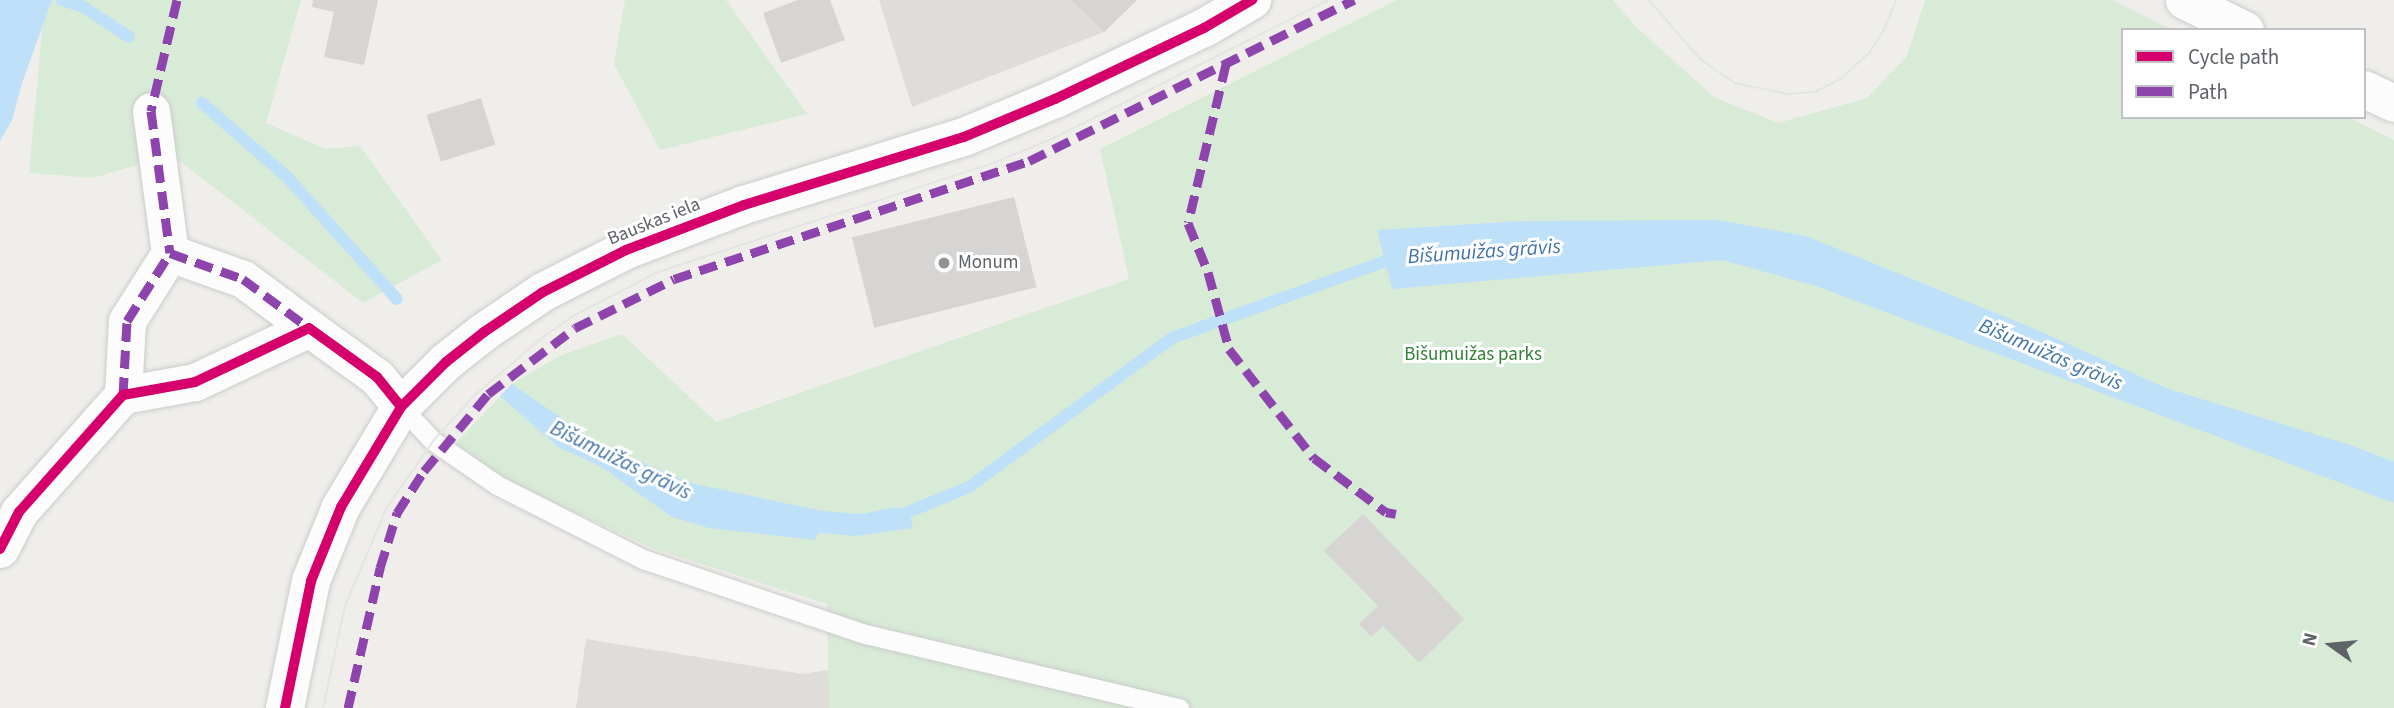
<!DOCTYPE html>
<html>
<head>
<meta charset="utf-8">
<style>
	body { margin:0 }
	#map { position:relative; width:2394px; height:708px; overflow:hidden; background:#efeeea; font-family:"Source Sans 3",sans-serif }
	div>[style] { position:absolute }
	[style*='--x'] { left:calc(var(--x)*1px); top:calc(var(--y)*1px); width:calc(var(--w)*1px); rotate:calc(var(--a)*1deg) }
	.industrial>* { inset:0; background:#dfddda }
	.green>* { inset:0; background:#d8ebd6 }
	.water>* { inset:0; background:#bfe0f9 }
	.stream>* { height:12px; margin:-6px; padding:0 6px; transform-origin:6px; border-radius:6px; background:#bfe0f9 }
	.building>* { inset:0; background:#d6d5d3; transform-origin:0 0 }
	.roads { filter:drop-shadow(0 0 2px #cbcccc) drop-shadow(0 0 2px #cbcccc) }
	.service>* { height:19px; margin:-9.5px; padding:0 9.5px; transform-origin:9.5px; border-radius:9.5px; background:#fdfcfc }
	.minor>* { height:37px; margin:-18.5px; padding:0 18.5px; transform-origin:18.5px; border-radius:18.5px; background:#fdfcfc }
	.tertiary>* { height:38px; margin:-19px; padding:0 19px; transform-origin:19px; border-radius:19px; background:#fdfcfc }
	.tram>* { height:2px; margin:-1px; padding:0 1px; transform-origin:1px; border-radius:1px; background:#e4e4e4 }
	.quiet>* { height:9px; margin-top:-4.5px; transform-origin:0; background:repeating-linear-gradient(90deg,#8e44ad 0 18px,transparent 0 27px) }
	.cycleway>* { height:10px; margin:-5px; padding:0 5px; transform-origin:5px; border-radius:5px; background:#d6006c }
	.dots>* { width:19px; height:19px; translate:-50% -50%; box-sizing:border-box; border:4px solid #fff; border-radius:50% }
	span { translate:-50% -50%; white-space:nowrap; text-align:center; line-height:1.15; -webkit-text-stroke:6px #fff; paint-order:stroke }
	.street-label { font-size:19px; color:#5f6368 }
	.poi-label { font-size:19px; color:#5f6368 }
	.left { translate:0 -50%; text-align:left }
	.park-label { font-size:19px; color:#348238 }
	.water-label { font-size:21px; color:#4174aa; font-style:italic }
	.legend { position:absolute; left:2121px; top:28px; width:245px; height:91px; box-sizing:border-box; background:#fff; border:2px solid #bfc1c3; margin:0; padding:9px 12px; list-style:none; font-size:21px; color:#5f6368 }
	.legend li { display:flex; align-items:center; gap:14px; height:35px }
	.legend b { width:35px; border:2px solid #bfc1c3 }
	.north { position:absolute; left:2296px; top:610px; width:70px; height:70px; -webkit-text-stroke:5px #fff; paint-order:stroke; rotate:285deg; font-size:19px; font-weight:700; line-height:28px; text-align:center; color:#5f6368 }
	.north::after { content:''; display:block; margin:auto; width:24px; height:32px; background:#5f6368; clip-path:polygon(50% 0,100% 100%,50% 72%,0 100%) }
</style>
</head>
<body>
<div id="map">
	<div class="industrial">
		<i style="clip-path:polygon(879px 0,1137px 0,1104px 32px,912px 107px)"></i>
		<i style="clip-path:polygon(586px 639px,802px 674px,858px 665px,866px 708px,576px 708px)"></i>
	</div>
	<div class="green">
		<i style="clip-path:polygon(45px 0,301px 0,266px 123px,325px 149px,360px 146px,442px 260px,363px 303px,172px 155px,93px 178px,29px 173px)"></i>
		<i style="clip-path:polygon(625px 0,726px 0,807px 114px,660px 150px,614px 64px)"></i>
		<i style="clip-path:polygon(1397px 0,1613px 0,1634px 25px,1714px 97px,1778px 123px,1867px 98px,1907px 56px,1925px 0,2112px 0,2172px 30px,2123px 30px,2123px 117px,2348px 117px,2394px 140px,2394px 708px,829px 708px,827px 604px,652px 548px,506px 480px,456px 443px,512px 384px,559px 356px,622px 334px,716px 422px,1129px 279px,1100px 149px)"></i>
	</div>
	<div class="water">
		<i style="clip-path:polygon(0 0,52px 0,22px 83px,12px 120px,0 141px)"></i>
		<i style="clip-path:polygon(1717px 220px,1806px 236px,2033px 328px,2166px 388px,2353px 446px,2394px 462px,2394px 503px,1816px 286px,1722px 260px,1392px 289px,1377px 230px,1521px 221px)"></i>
		<i style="clip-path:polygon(512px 384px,598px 443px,690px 483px,823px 511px,862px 514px,895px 507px,909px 511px,913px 528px,856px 536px,818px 533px,815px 540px,709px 528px,672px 517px,600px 466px,558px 447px,500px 396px)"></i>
	</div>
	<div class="stream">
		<i style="--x:62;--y:0;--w:21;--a:17"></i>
		<i style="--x:82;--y:6;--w:56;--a:33.4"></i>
		<i style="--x:202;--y:103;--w:113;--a:41"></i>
		<i style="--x:287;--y:177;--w:164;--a:48"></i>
		<i style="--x:896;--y:517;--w:79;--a:-22.3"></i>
		<i style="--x:969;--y:487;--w:252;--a:-36.3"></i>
		<i style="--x:1172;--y:338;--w:239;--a:-19.8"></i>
	</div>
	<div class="building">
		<i style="clip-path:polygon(313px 0,378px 0,364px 65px,324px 57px,334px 12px,312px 7px)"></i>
		<i style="clip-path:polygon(798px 0,830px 0,845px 40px,781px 63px,763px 13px)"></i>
		<i style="clip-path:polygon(1071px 0,1137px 0,1104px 32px)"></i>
		<i style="left:481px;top:98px;width:49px;height:57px;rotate:73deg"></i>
		<i style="left:1014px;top:197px;width:93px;height:167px;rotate:76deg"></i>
		<i style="clip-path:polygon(1363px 514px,1464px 619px,1419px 663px,1383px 626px,1371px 637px,1359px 624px,1378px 606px,1324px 551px)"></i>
	</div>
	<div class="roads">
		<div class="service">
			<i style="--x:401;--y:407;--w:47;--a:46.7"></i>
			<i style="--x:433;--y:441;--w:78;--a:34.5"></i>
			<i style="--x:497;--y:485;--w:164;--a:26.9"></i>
			<i style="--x:643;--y:559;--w:234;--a:18.7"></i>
			<i style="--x:865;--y:634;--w:323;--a:13.3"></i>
		</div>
		<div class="minor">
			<i style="--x:2184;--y:0;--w:68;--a:26.2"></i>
			<i style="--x:2364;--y:89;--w:33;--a:25"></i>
			<i style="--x:151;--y:111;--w:143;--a:82.4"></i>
			<i style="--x:170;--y:253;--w:77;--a:19.6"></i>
			<i style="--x:243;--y:279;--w:82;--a:36.6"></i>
			<i style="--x:123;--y:395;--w:74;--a:-86.9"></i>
			<i style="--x:127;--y:321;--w:80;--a:-57.7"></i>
			<i style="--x:0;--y:549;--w:42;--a:-62.8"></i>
			<i style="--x:19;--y:512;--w:157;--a:-48.4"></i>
			<i style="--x:123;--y:395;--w:73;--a:-10.2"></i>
			<i style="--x:195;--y:382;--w:126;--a:-25.3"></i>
			<i style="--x:309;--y:328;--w:84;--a:35.8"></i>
			<i style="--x:377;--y:377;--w:38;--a:51"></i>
		</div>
		<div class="tertiary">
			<i style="--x:285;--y:708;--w:130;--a:-78.4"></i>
			<i style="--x:311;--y:581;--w:80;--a:-67.9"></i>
			<i style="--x:341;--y:507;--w:117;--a:-59"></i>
			<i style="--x:401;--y:407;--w:64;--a:-45"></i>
			<i style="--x:446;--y:362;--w:48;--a:-38.3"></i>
			<i style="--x:484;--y:332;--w:71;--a:-34.1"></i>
			<i style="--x:543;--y:292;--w:93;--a:-26.8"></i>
			<i style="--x:626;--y:250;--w:126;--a:-20.9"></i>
			<i style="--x:744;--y:205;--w:230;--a:-17.2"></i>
			<i style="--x:964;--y:137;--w:99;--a:-22.7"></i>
			<i style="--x:1055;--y:99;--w:165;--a:-25.5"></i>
			<i style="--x:1204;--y:28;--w:56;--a:-30.3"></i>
		</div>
	</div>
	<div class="tram">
		<i style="--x:1649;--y:0;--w:79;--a:49.1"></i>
		<i style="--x:1701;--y:60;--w:41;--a:34.1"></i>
		<i style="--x:1735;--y:83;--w:54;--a:11.7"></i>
		<i style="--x:1788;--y:94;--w:27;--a:-4"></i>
		<i style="--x:1815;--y:92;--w:30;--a:-27"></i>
		<i style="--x:1842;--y:78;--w:38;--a:-43"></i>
		<i style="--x:1870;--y:52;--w:26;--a:-58"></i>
		<i style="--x:1884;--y:30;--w:32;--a:-68"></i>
		<i style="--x:323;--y:708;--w:104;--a:-77.8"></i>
		<i style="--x:345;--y:606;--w:105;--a:-67.1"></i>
		<i style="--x:386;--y:509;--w:83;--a:-55.3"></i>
		<i style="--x:433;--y:441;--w:61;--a:-47.7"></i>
		<i style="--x:474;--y:396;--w:86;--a:-40.7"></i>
		<i style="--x:539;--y:340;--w:42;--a:-35.2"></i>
		<i style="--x:573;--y:316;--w:96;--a:-27.4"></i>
		<i style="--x:658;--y:272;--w:352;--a:-18"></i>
		<i style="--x:993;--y:163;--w:68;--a:-22.4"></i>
		<i style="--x:1056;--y:137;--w:305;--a:-26.7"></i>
	</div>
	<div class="quiet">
		<i style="--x:177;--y:0;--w:114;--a:103.2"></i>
		<i style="--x:151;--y:111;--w:143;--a:82.4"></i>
		<i style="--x:170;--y:253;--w:77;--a:19.6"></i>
		<i style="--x:243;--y:279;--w:82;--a:36.6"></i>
		<i style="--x:1226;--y:64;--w:163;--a:103.4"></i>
		<i style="--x:1188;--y:223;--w:53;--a:67.8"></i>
		<i style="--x:1208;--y:272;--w:80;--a:74.7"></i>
		<i style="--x:1229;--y:349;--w:138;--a:52.1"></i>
		<i style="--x:1314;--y:458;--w:90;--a:36.9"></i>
		<i style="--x:1386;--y:512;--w:10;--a:11"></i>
		<i style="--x:123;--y:395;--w:74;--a:-86.9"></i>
		<i style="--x:127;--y:321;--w:80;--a:-57.7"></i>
		<i style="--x:348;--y:708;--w:144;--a:-77.1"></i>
		<i style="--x:380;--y:568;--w:58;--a:-72.8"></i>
		<i style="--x:397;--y:513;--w:50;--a:-57.3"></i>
		<i style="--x:424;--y:471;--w:100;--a:-50.3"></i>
		<i style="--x:488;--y:394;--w:109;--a:-37.2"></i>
		<i style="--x:575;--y:328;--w:110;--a:-26.3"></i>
		<i style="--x:674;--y:279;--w:374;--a:-18.4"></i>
		<i style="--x:1029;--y:161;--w:363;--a:-26.4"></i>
	</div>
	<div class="cycleway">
		<i style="--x:0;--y:549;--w:42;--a:-62.8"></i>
		<i style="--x:19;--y:512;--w:157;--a:-48.4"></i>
		<i style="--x:123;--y:395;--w:73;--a:-10.2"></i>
		<i style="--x:195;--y:382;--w:126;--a:-25.3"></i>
		<i style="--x:309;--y:328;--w:84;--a:35.8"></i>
		<i style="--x:377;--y:377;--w:38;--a:51"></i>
		<i style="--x:285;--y:708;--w:130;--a:-78.4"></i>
		<i style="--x:311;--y:581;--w:80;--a:-67.9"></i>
		<i style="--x:341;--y:507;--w:117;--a:-59"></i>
		<i style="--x:401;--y:407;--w:64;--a:-45"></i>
		<i style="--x:446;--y:362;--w:48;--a:-38.3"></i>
		<i style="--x:484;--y:332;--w:71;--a:-34.1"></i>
		<i style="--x:543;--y:292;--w:93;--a:-26.8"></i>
		<i style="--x:626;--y:250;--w:126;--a:-20.9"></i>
		<i style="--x:744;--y:205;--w:230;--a:-17.2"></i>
		<i style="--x:964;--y:137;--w:99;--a:-22.7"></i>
		<i style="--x:1055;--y:99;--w:165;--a:-25.5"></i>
		<i style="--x:1204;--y:28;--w:56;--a:-30.3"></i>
	</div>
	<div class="dots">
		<i style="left:944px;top:263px;background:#919496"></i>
	</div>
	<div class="street-label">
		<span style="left:654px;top:222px;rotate:-22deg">Bauskas iela</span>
	</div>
	<div class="poi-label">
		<span class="left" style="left:958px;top:263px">Monum</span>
	</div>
	<div class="park-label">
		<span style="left:1473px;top:355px">Bišumuižas parks</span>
	</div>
	<div class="water-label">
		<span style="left:1484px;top:251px;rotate:-4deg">Bišumuižas grāvis</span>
		<span style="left:2051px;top:354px;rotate:23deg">Bišumuižas grāvis</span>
		<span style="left:621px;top:460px;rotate:26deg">Bišumuižas grāvis</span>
	</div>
	<ul class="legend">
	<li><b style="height:9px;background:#d6006c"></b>Cycle path</li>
	<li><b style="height:9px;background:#8e44ad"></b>Path</li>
	</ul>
	<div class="north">N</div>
</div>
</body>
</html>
